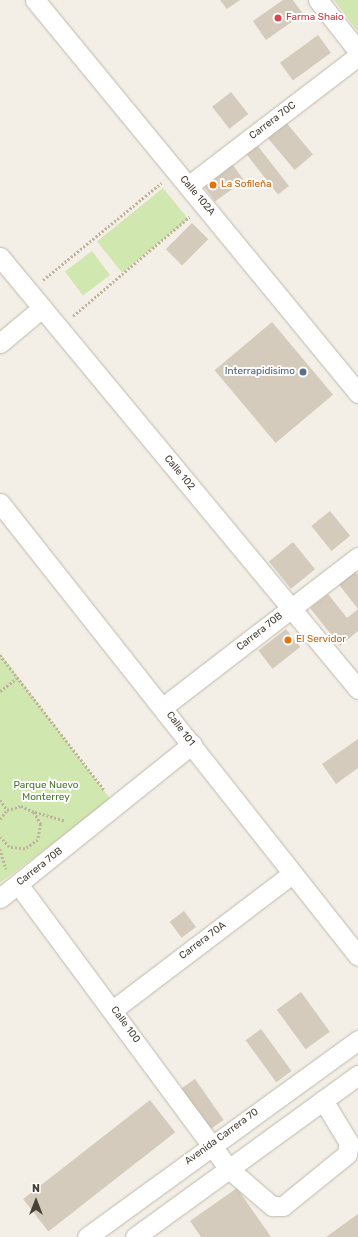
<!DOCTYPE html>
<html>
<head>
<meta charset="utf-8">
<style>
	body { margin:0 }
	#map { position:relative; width:358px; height:1237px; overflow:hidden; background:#f3efe7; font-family:Rubik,sans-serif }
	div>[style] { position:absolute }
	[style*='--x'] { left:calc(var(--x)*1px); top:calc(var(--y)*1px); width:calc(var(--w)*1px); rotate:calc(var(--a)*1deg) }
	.green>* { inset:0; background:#d1e7b0; transform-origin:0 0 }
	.building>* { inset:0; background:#d5cbbd; transform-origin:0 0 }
	.path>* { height:2.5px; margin-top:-1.25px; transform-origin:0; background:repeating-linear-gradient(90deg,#c0b29b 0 2px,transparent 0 4px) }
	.roads { filter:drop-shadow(0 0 1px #bfb7aa) drop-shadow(0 0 1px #bfb7aa) }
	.minor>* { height:19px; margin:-9.5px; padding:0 9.5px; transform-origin:9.5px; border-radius:9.5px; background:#fff }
	.dots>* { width:11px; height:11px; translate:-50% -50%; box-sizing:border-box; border:2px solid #fff; border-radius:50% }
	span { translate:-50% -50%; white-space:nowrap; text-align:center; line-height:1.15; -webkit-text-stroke:4px #fff; paint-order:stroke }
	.health-label { font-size:10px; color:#be3a42 }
	.left { translate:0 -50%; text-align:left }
	.street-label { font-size:10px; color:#474036 }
	.food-label { font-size:10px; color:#c56008 }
	.service-label { font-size:10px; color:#4e5e75 }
	.right { translate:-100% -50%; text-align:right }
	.park-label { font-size:10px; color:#4a782a }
	.north { position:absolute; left:16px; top:1181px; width:40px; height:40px; -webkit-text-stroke:3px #fff; paint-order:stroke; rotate:0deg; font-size:11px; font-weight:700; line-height:16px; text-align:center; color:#474036 }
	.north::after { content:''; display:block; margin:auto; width:14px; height:18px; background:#474036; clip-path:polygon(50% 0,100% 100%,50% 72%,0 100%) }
</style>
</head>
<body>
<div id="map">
	<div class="green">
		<i style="clip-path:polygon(334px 0,358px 0,358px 32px)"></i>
		<i style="left:163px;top:188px;width:40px;height:85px;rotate:51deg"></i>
		<i style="left:92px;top:251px;width:30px;height:34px;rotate:53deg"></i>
		<i style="clip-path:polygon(0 653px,111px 800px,0 883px)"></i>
	</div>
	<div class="building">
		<i style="clip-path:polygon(220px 0,240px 0,227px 9px)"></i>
		<i style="clip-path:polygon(283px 0,293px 0,303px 14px,266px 40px,253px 21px)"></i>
		<i style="left:318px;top:35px;width:22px;height:47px;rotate:54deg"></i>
		<i style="left:231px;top:92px;width:28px;height:24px;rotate:52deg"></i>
		<i style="left:284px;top:120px;width:45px;height:24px;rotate:50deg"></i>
		<i style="left:257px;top:145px;width:52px;height:14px;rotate:52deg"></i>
		<i style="left:230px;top:161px;width:24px;height:36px;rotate:54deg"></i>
		<i style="left:192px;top:223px;width:23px;height:37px;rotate:45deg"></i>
		<i style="left:272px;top:322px;width:95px;height:75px;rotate:50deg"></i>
		<i style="left:330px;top:511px;width:32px;height:24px;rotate:51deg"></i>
		<i style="left:293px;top:542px;width:35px;height:31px;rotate:51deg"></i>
		<i style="clip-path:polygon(354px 569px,358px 575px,358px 631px,340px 646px,310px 608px,328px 594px,347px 618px,358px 609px,337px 582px)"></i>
		<i style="left:286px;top:629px;width:23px;height:35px;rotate:52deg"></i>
		<i style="clip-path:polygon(358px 739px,358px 768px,336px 784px,322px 764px)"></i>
		<i style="left:184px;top:911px;width:20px;height:18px;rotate:53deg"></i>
		<i style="left:301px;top:992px;width:49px;height:30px;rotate:54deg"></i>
		<i style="left:261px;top:1029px;width:52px;height:19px;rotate:54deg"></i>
		<i style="left:195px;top:1079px;width:50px;height:18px;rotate:55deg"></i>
		<i style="left:150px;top:1100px;width:41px;height:161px;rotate:52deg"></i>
		<i style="clip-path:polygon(237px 1188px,271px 1237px,201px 1237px,190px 1221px)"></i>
		<i style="clip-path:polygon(358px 1214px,358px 1237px,326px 1237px)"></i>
	</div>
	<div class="path">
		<i style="--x:43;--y:280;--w:153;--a:-39.4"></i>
		<i style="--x:73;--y:316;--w:153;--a:-40.5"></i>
		<i style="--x:0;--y:655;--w:172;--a:52.3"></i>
		<i style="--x:0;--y:691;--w:21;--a:-37"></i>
		<i style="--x:0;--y:800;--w:12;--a:55"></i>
		<i style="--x:35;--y:812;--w:32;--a:16"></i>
		<i style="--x:0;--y:819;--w:11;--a:-52"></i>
		<i style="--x:7;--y:810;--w:15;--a:-16"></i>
		<i style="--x:21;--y:806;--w:14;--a:25"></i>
		<i style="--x:34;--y:812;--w:14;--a:60"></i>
		<i style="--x:41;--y:824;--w:16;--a:101"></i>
		<i style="--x:38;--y:840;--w:16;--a:145"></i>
		<i style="--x:25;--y:849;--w:16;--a:-173"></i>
		<i style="--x:9;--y:847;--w:13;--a:-132"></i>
		<i style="--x:0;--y:849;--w:21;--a:73"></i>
	</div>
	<div class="roads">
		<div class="minor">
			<i style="--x:35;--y:0;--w:509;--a:50.58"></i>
			<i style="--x:318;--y:0;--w:65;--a:51.9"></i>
			<i style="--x:188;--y:186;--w:214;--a:-37.4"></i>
			<i style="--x:0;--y:257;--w:561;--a:50.35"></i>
			<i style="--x:0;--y:343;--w:55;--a:-39.8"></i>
			<i style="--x:0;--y:503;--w:577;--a:51.68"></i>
			<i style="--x:163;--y:707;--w:246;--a:-37.6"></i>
			<i style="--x:18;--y:884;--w:355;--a:53.5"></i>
			<i style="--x:229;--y:1169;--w:57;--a:40.7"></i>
			<i style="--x:272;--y:1206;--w:11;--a:0"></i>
			<i style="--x:283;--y:1206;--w:82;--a:-39.1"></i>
			<i style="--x:347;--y:1154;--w:11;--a:-80"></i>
			<i style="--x:349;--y:1143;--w:50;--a:-121.2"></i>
			<i style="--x:0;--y:898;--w:246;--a:-38.7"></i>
			<i style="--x:114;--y:1009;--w:223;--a:-37.2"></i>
			<i style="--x:87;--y:1237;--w:335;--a:-36"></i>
			<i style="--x:135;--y:1237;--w:276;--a:-36"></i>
		</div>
	</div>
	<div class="dots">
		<i style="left:278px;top:18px;background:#e0444e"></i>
		<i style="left:213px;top:185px;background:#e8710a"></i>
		<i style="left:303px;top:372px;background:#5c6f8a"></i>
		<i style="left:288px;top:640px;background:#e8710a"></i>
	</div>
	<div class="health-label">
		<span class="left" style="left:286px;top:18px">Farma Shaio</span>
	</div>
	<div class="street-label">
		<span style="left:273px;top:121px;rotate:-37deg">Carrera 70C</span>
		<span style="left:197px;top:196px;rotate:50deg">Calle 102A</span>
		<span style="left:179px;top:473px;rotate:50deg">Calle 102</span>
		<span style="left:260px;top:632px;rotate:-38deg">Carrera 70B</span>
		<span style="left:180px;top:729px;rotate:53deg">Calle 101</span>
		<span style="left:40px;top:867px;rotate:-38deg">Carrera 70B</span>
		<span style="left:203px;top:941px;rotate:-37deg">Carrera 70A</span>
		<span style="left:125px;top:1025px;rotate:54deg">Calle 100</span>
		<span style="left:222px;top:1137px;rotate:-36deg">Avenida Carrera 70</span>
	</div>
	<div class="food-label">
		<span class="left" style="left:221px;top:185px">La Sofileña</span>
		<span class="left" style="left:296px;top:640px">El Servidor</span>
	</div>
	<div class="service-label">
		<span class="right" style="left:295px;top:372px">Interrapidisimo</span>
	</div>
	<div class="park-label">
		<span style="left:46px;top:791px">Parque Nuevo<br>Monterrey</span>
	</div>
	<div class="north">N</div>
</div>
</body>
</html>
